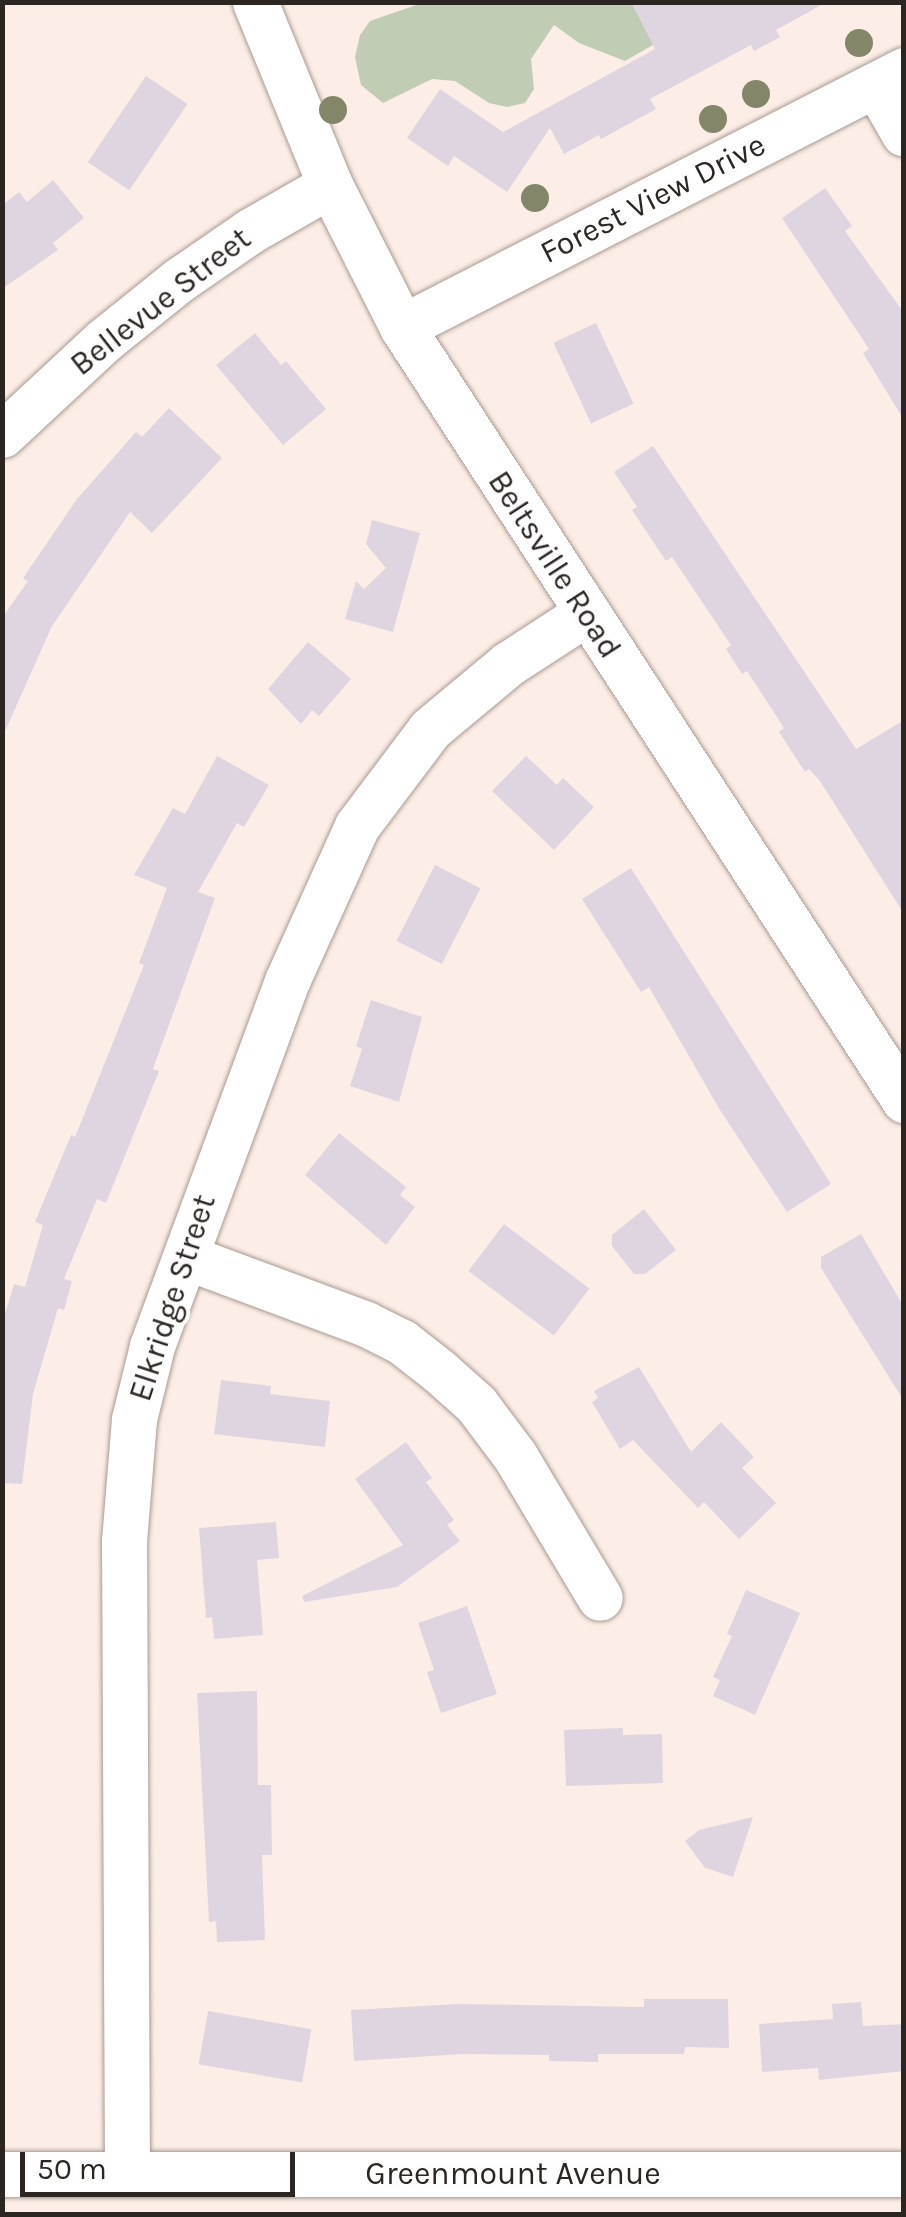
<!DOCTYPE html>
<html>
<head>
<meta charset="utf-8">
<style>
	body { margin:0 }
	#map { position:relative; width:906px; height:2217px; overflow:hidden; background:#fceee6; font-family:Karla,sans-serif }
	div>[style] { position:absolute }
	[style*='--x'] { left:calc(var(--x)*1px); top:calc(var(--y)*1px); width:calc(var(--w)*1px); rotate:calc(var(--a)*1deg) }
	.green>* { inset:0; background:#c0ccb4 }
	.building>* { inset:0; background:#dfd5e1; transform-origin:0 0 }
	.roads { filter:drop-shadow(0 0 2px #a89a93) drop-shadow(0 0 2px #a89a93) }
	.street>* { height:45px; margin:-22.5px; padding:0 22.5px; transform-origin:22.5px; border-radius:22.5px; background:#fff }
	.trees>* { width:28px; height:28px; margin:-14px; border-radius:50%; background:#84866a }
	span { translate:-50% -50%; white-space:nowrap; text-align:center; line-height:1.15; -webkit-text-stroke:8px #fefefe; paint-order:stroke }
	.street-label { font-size:32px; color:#2c2623 }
	.frame { position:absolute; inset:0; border:5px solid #2c2623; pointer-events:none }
	.scale { position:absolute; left:20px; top:2152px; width:275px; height:45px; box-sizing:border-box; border:5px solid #2c2623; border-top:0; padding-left:12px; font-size:30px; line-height:35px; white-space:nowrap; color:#2c2623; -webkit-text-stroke:8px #fefefe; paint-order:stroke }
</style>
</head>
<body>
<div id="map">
	<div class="green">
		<i style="clip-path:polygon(422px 3px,726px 3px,625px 61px,579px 43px,554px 25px,531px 59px,534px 89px,525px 103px,507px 107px,489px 103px,455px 81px,432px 79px,383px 103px,361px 85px,355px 57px,360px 35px,370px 21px)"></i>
	</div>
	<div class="building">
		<i style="clip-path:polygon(631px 2px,827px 2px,776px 30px,780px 37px,754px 51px,751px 45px,650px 99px,656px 109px,601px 139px,599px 135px,564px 154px,550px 128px,507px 192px,454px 156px,448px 166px,407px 138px,440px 89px,503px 132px,655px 49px)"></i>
		<i style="left:146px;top:76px;width:50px;height:104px;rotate:34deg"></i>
		<i style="clip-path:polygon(53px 180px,84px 218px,53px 243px,58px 250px,2px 289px,2px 205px,19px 192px,27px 202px)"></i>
		<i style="clip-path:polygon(825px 188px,852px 226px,845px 231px,904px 313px,904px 420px,863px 353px,869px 349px,782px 218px)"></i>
		<i style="left:596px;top:323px;width:89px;height:47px;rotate:65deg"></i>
		<i style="clip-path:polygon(255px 333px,281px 365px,286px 361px,326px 409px,283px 445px,216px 365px)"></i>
		<i style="clip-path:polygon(169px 408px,222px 458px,152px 533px,130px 512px,52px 626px,2px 738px,2px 618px,28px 581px,23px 578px,77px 499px,136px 432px,142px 437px)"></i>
		<i style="clip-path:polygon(653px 446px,856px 749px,904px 720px,904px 914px,820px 781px,809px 769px,805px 772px,779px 732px,784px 728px,747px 671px,742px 674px,726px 649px,731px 645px,672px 557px,666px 561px,632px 510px,637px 507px,614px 472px)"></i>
		<i style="clip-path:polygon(372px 520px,420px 533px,393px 632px,345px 619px,356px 581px,364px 589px,386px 568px,366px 544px)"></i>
		<i style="clip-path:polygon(308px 642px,351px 679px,319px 716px,312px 710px,301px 724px,268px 689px)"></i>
		<i style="clip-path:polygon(217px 756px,269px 785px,244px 827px,237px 823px,198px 892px,215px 898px,153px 1069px,159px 1071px,106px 1203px,97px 1199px,64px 1279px,72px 1281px,64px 1310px,58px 1308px,33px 1394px,22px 1484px,2px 1483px,2px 1324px,14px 1284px,25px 1287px,43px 1225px,35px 1222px,71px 1135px,75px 1137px,144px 965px,139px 963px,167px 888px,134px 875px,173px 808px,185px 814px)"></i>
		<i style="clip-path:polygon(526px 756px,557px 785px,563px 778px,594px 807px,554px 850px,492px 791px)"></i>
		<i style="left:435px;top:865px;width:51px;height:85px;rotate:27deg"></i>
		<i style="clip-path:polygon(631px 868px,831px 1184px,787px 1212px,720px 1110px,649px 987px,641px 992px,582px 899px)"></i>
		<i style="clip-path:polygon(371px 1000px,422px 1017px,399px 1102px,350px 1086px,362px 1049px,356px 1046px)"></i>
		<i style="clip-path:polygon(339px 1133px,406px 1187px,400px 1195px,415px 1207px,386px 1245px,305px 1175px)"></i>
		<i style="clip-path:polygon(644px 1209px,676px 1250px,645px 1274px,634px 1274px,612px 1246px,612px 1235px)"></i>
		<i style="left:504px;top:1224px;width:107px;height:59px;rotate:37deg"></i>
		<i style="clip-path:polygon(861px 1234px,904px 1307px,904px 1401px,821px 1268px,821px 1257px)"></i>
		<i style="clip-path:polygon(639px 1367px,691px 1452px,721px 1422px,754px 1457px,742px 1468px,776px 1503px,739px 1539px,704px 1502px,698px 1508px,633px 1440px,620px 1449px,592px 1402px,598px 1398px,594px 1391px)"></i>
		<i style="clip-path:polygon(221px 1380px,271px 1386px,270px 1394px,330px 1401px,325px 1447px,214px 1434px)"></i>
		<i style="clip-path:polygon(406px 1442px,432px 1478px,426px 1482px,454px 1520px,447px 1525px,460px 1541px,397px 1587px,304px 1602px,302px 1596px,403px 1545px,355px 1479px)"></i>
		<i style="clip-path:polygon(276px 1522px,279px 1558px,257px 1560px,263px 1635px,214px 1639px,212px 1617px,206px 1618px,199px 1528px)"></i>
		<i style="clip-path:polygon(746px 1590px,800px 1613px,755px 1715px,713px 1696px,720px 1680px,713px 1677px,732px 1636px,727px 1634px)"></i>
		<i style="clip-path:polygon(467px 1606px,497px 1694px,441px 1713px,427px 1672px,434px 1670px,418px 1623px)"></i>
		<i style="clip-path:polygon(257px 1691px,258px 1785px,271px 1785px,272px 1855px,262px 1855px,265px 1940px,217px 1942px,216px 1921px,209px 1922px,197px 1693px)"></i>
		<i style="clip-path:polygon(623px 1728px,623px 1735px,662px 1734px,663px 1783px,566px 1786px,564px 1730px)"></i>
		<i style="clip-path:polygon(753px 1817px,733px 1877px,705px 1868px,685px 1841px,699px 1830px)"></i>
		<i style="clip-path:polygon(644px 1999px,728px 1999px,729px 2048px,685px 2047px,684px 2054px,598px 2054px,598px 2062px,549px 2061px,549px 2055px,463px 2054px,354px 2061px,351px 2010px,458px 2004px,644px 2007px)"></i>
		<i style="clip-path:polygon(861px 2002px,863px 2026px,904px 2024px,904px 2071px,819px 2080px,818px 2068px,762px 2072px,759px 2024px,833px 2019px,832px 2004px)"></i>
		<i style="left:208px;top:2011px;width:105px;height:54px;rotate:10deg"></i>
	</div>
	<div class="roads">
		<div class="street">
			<i style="--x:255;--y:2;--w:198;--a:67.7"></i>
			<i style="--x:330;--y:185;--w:159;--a:63.1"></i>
			<i style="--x:402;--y:327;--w:922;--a:57"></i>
			<i style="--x:876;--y:85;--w:56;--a:60.3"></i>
			<i style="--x:402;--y:327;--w:564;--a:-27.11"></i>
			<i style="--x:2;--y:435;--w:138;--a:-42.9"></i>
			<i style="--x:103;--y:341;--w:97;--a:-38.8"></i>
			<i style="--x:179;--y:280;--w:86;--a:-34.6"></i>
			<i style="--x:250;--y:231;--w:92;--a:-29.9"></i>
			<i style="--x:186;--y:1257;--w:192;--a:20.4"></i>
			<i style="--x:366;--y:1324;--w:40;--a:26.6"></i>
			<i style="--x:402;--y:1342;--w:47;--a:38.1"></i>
			<i style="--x:439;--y:1371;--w:50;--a:41.7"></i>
			<i style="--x:476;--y:1404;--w:65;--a:53.1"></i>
			<i style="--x:515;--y:1456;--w:165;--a:59.1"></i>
			<i style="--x:2;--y:2174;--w:902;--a:0"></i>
			<i style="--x:127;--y:2174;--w:633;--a:-90.27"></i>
			<i style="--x:124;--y:1541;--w:122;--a:-85.3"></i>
			<i style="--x:134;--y:1419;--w:75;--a:-76.1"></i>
			<i style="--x:152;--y:1346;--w:389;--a:-69.7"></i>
			<i style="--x:287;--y:981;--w:170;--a:-65.7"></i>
			<i style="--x:357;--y:826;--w:121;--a:-53"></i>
			<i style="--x:430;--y:729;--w:102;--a:-39.8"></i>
			<i style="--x:508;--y:664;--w:92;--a:-33"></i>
		</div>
	</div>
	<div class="trees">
		<i style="left:859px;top:43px"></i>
		<i style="left:756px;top:94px"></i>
		<i style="left:333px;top:110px"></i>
		<i style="left:713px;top:119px"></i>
		<i style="left:535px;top:198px"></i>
	</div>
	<div class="street-label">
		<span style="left:653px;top:199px;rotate:-27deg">Forest View Drive</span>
		<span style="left:161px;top:302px;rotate:-38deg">Bellevue Street</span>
		<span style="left:554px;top:565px;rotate:57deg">Beltsville Road</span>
		<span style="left:173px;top:1298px;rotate:-72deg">Elkridge Street</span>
		<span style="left:513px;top:2174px">Greenmount Avenue</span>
	</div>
	<div class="frame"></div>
	<div class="scale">50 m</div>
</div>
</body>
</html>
